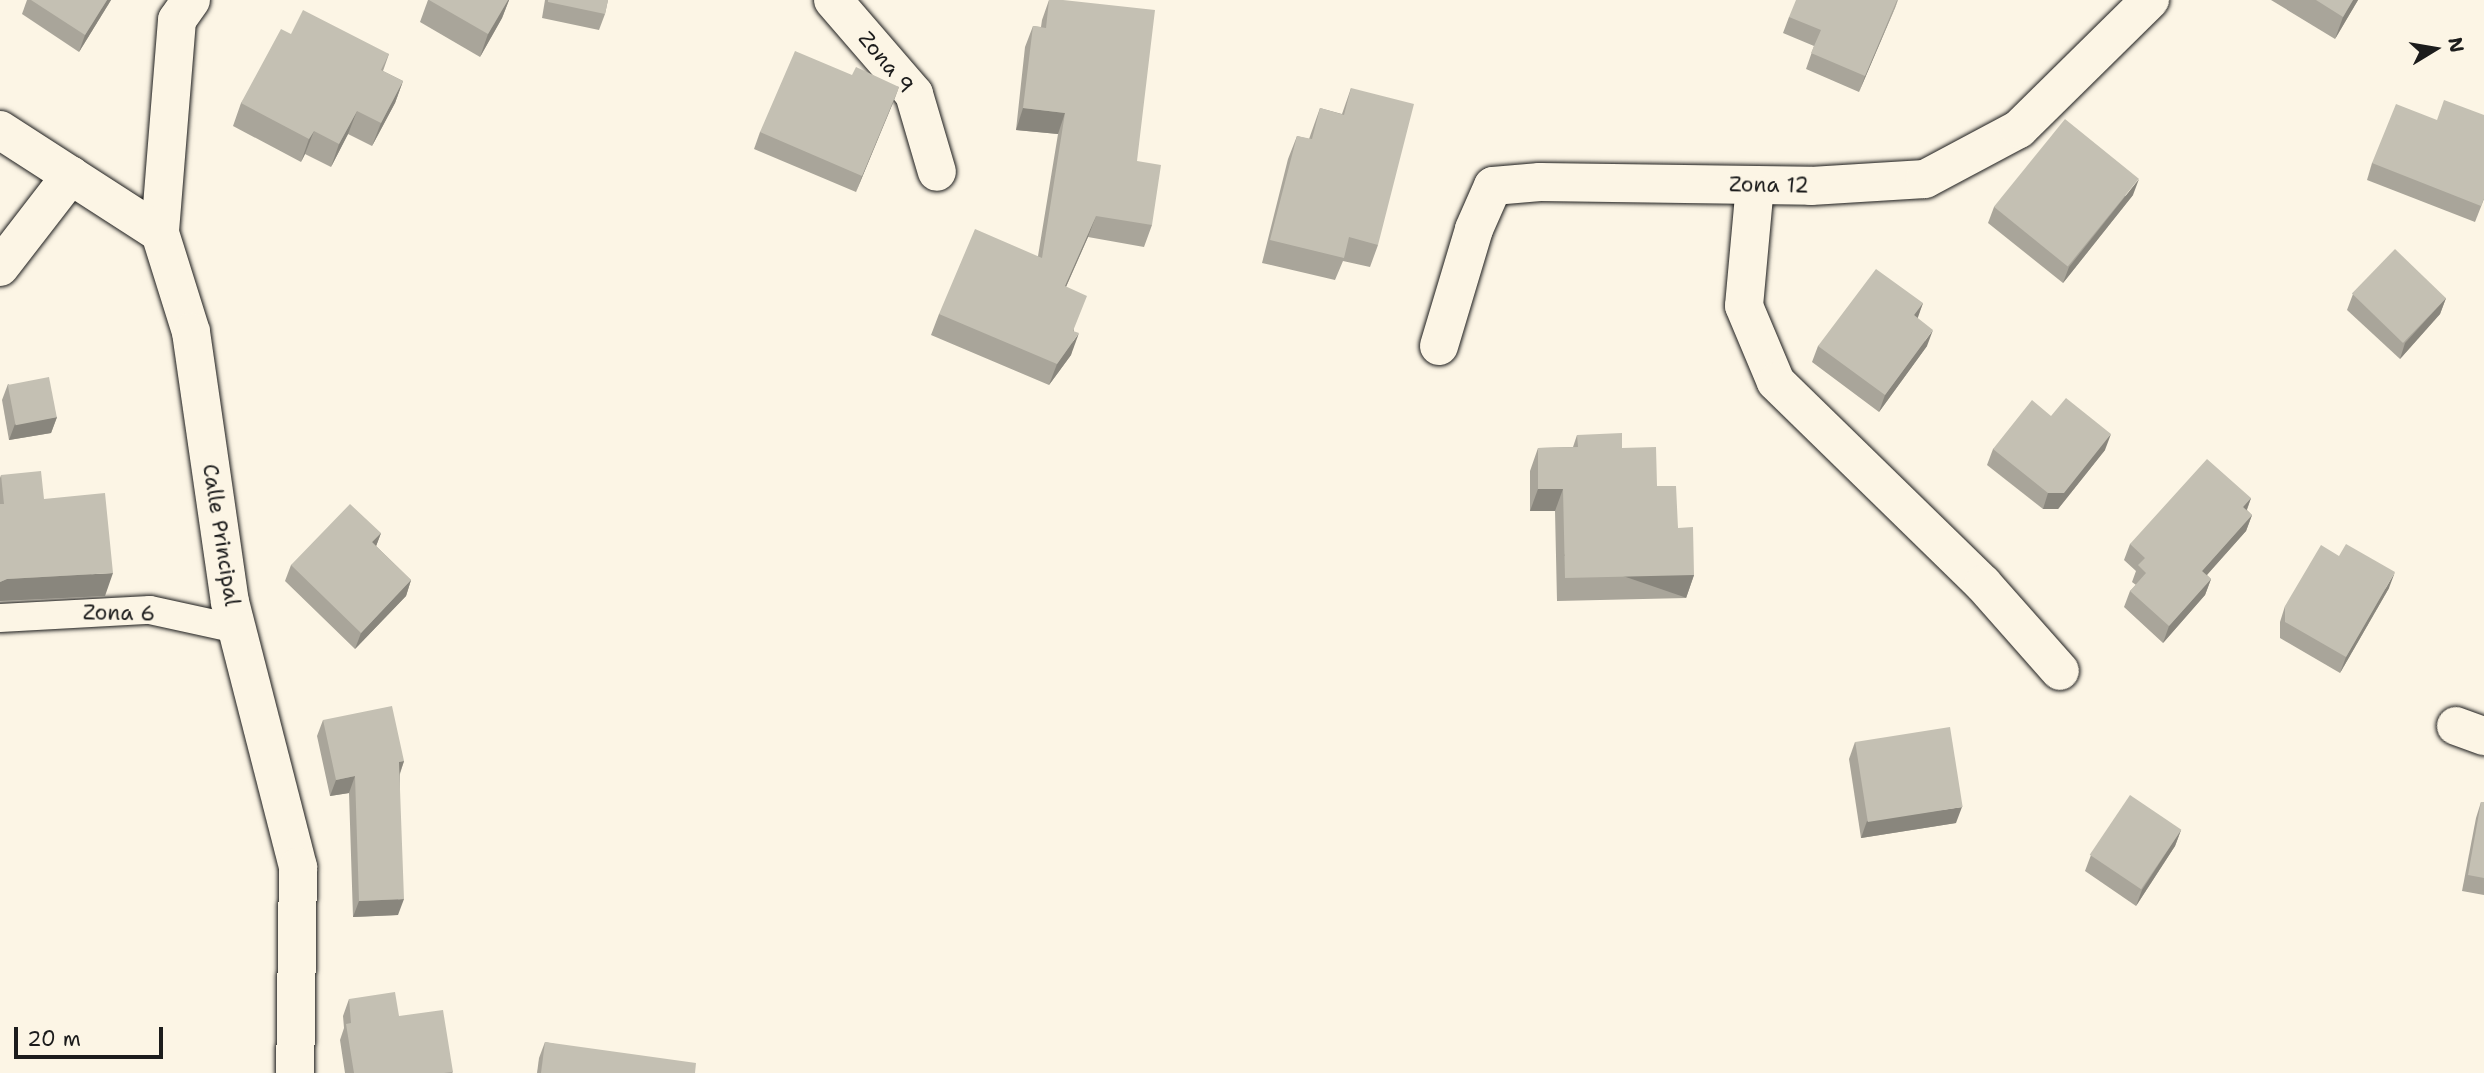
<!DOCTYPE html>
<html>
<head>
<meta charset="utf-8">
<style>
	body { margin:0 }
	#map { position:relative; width:2484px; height:1073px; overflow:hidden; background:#fcf5e5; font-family:"Shantell Sans",sans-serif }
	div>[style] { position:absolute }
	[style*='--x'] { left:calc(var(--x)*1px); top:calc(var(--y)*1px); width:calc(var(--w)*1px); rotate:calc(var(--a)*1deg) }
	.roads { filter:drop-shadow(0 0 2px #1c1c1c) drop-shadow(0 0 2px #1c1c1c) }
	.lane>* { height:28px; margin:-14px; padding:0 14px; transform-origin:14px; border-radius:14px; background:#fcf5e5 }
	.street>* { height:38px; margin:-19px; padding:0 19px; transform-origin:19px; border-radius:19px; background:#fcf5e5 }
	.wall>* { inset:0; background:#a9a59a }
	.shaded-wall>* { inset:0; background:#89867d; transform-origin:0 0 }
	.building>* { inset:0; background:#c4c0b3; transform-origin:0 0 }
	span { translate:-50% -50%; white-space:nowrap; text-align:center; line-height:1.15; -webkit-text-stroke:5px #fcf5e5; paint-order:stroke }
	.street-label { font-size:21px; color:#1c1c1c }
	.north { position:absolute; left:2400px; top:14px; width:70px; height:70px; -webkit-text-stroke:5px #fcf5e5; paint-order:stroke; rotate:79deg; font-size:19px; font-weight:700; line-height:28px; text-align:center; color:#1c1c1c }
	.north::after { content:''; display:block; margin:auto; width:24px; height:32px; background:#1c1c1c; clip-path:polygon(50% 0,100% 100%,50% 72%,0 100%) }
	.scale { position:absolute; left:14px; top:1027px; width:149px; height:32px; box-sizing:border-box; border:4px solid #1c1c1c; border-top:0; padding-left:9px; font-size:21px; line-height:24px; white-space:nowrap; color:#1c1c1c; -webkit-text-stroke:5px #fcf5e5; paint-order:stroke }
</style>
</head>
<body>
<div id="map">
	<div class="roads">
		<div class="lane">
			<i style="--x:0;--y:618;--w:150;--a:-3.1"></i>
			<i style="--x:150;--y:610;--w:89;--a:12.3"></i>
		</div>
		<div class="street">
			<i style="--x:191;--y:0;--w:24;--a:125"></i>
			<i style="--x:177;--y:20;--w:214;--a:94.6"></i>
			<i style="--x:160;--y:233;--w:104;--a:72.6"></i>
			<i style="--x:191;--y:332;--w:273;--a:81.8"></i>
			<i style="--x:230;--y:602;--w:274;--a:75.6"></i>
			<i style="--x:298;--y:867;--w:206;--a:90.8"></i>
			<i style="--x:833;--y:0;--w:124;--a:49.2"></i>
			<i style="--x:914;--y:94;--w:81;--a:73.6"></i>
			<i style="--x:0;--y:130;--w:190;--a:32.8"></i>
			<i style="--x:1755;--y:185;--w:121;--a:95.2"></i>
			<i style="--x:1744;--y:306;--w:82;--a:67.2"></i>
			<i style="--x:1776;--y:382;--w:289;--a:44.3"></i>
			<i style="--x:1983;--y:584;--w:116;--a:48.5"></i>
			<i style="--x:0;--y:267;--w:116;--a:-52.3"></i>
			<i style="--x:1439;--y:346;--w:122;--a:-73.3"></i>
			<i style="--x:1474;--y:229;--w:47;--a:-66.2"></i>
			<i style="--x:1493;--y:186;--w:47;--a:-4.9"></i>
			<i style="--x:1540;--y:182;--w:271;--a:0.8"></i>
			<i style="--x:1811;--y:186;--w:114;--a:-3.5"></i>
			<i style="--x:1925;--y:179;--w:106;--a:-28"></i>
			<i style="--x:2019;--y:129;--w:184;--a:-44.6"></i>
			<i style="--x:2456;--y:726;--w:30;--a:20"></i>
		</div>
	</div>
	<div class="wall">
		<i style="clip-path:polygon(27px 0,111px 0,79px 52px,22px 14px)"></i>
		<i style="clip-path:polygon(428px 0,509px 0,502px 18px,480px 57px,420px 22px)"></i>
		<i style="clip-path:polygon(545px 0,608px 0,605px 14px,599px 30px,542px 18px)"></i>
		<i style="clip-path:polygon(1049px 0,1137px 161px,1152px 225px,1144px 247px,1088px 237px,1066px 287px,1074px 331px,1071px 355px,1049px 385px,931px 335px,939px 314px,1038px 256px,1058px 134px,1016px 130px,1025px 47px,1033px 26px,1041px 27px,1042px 20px)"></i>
		<i style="clip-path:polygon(1898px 0,1859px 92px,1806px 69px,1814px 46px,1783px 33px,1789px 17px)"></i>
		<i style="clip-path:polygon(2271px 0,2358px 0,2335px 39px)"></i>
		<i style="clip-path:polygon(291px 34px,389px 54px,383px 71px,403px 81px,395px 103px,372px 146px,348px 134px,331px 167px,305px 154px,301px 162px,233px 126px,241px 103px)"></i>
		<i style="clip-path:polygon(852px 75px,899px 87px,856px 192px,754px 149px,760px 132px)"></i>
		<i style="clip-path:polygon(1351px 88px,1378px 245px,1370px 267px,1343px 261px,1335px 280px,1262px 263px,1288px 159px,1297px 136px,1309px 139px,1320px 108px,1342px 114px)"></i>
		<i style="clip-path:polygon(2437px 120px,2484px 199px,2475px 222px,2367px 180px,2372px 163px)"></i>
		<i style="clip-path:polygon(2133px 195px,2063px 283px,1988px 223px,1994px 207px)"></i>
		<i style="clip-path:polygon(2353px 294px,2446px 298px,2440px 314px,2400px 359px,2347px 310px)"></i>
		<i style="clip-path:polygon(1923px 303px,1917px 318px,1927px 346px,1879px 412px,1812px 362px,1818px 346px)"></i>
		<i style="clip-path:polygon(8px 384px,57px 417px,51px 433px,9px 440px,2px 400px)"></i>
		<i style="clip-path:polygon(2051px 416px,2105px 450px,2058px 509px,2043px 509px,1987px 465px,1993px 449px)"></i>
		<i style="clip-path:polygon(1577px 435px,1622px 448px,1657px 486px,1678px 528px,1694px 575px,1686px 598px,1557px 601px,1555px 511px,1530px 511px,1530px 471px,1538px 448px,1573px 447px)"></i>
		<i style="clip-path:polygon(1px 475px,44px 499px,105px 596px,0 601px,0 478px)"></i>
		<i style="clip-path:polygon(2251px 498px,2247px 510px,2252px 515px,2246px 531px,2207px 575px,2211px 579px,2205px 595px,2163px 643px,2124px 607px,2130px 591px,2136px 585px,2132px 582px,2136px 571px,2124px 560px,2130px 544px)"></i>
		<i style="clip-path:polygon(381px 533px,376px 546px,411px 580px,406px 596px,355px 649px,285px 581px,291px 565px)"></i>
		<i style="clip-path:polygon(2389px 588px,2340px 673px,2280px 638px,2280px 622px,2285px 606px)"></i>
		<i style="clip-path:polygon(323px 720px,404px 761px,400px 774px,398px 915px,353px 917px,349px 793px,330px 796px,317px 736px)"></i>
		<i style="clip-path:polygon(1855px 742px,1956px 823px,1861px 838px,1849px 759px)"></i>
		<i style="clip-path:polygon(2481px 802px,2484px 802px,2484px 895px,2462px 891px,2476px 818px)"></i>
		<i style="clip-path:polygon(2181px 830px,2175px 846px,2136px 906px,2085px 871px,2091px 855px)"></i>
		<i style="clip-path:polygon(349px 999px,399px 1016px,453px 1072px,452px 1073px,345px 1073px,340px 1040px,344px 1028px,343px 1016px)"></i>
		<i style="clip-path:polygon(545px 1042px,695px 1073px,537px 1073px,539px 1058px)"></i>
	</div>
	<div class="shaded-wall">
		<i style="clip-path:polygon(107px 0,111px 0,79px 52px,85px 35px)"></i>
		<i style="clip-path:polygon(508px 0,509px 0,502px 18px,480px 57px,488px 34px)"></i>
		<i style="clip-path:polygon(1898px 0,1895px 8px,1859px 92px,1865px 76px)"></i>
		<i style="clip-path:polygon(2353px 0,2358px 0,2335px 39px,2343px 17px)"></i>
		<i style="clip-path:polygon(403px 81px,395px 103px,372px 146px,381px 123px)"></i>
		<i style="clip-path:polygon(899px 87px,893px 103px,856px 192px,862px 176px)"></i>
		<i style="clip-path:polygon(1023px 108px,1065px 113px,1058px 134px,1016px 130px)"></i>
		<i style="clip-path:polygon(357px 111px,348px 134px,331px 167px,339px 144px)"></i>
		<i style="clip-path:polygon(314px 131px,305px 154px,301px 162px,309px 139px)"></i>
		<i style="clip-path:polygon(2139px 179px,2133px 195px,2063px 283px,2069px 267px)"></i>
		<i style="clip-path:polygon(1096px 216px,1088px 237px,1057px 307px,1065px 286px)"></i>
		<i style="clip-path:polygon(2446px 298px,2440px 314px,2400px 359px,2405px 343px)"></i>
		<i style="clip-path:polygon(1923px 303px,1917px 320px,1914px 315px)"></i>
		<i style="clip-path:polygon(1933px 330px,1927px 346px,1879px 412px,1885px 395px)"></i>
		<i style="clip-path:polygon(1079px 333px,1071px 355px,1049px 385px,1057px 364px)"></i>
		<i style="clip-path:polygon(57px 417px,51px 433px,9px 440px,15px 424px)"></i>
		<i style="clip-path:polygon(2111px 434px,2105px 450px,2058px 509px,2043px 509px,2048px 493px)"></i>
		<i style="clip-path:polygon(1538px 489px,1563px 489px,1555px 511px,1530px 511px)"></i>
		<i style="clip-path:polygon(2251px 498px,2245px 514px,2243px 507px)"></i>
		<i style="clip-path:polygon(2252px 515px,2246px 531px,2196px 587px,2202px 571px)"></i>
		<i style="clip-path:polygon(381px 533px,375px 549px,372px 542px)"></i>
		<i style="clip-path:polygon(2395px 572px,2389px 588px,2340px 673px,2346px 657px)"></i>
		<i style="clip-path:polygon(113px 573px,105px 596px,0 601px,0 582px,7px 579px)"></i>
		<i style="left:1694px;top:575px;width:24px;height:129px;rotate:109deg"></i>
		<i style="clip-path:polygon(2211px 579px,2205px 595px,2163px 643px,2169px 626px)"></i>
		<i style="clip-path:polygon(411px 580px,406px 596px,355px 649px,361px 633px)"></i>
		<i style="clip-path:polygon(404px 761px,398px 778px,399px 762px)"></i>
		<i style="clip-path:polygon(355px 776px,349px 793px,330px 796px,336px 780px)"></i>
		<i style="clip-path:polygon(1962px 807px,1956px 823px,1861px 838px,1867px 821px)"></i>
		<i style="clip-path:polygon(2181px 830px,2175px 846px,2136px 906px,2142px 890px)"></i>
		<i style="clip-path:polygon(404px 899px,398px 915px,353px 917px,359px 901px)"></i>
	</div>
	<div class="building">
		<i style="clip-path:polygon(31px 0,107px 0,85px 35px)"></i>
		<i style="clip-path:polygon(429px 0,508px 0,488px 34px)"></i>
		<i style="clip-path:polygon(548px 0,608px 0,605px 14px,548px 2px)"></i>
		<i style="clip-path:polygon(1049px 0,1063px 0,1155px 10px,1137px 161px,1161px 165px,1152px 225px,1096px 216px,1065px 286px,1087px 296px,1073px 331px,1079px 333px,1057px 364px,939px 314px,975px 229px,1042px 258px,1065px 113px,1023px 108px,1033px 26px,1046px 28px)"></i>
		<i style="clip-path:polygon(1796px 0,1897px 0,1865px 76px,1811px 53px,1821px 30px,1789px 17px)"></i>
		<i style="clip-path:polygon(2316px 0,2353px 0,2343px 17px)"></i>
		<i style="clip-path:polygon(303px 10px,389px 54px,381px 70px,403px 81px,381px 123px,357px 111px,339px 144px,314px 131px,309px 139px,241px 103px,281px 29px,291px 34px)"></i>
		<i style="clip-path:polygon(795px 51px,852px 75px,856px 67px,899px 87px,862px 176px,760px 132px)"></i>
		<i style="clip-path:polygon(1351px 88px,1414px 104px,1378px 245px,1349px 237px,1344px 258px,1270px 240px,1297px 136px,1312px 139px,1320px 108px,1344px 115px)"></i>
		<i style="clip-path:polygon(2444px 100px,2484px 115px,2484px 198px,2481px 206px,2372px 163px,2396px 104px,2437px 120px)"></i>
		<i style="left:2065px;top:119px;width:95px;height:113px;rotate:39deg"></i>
		<i style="left:2395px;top:249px;width:71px;height:62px;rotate:44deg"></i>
		<i style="clip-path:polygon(1876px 269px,1923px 303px,1914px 315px,1933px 330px,1885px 395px,1818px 346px)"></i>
		<i style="left:49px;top:377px;width:41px;height:42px;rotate:79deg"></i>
		<i style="clip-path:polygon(2066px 398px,2111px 434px,2064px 493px,2048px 493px,1993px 449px,2032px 400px,2051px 416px)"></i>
		<i style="clip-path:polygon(1622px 433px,1622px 448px,1656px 447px,1657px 486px,1676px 486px,1678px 528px,1693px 527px,1694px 575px,1565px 578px,1563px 489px,1538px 489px,1538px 448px,1578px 447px,1577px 435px)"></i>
		<i style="clip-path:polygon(2207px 459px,2251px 498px,2243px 507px,2252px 515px,2202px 571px,2211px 579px,2169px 626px,2130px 591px,2146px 573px,2138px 565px,2145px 558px,2130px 544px)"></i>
		<i style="clip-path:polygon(41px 471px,44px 499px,105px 493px,113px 573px,7px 579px,0 582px,0 504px,4px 504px,1px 475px)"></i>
		<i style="clip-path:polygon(350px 504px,381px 533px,372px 542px,411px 580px,361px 633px,291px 565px)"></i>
		<i style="clip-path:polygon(2346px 544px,2395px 572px,2346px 657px,2285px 622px,2285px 606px,2321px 545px,2339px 556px)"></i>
		<i style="clip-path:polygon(392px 706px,404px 761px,399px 762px,404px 899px,359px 901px,355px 776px,336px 780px,323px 720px)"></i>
		<i style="left:1950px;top:727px;width:81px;height:96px;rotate:81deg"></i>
		<i style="left:2130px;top:795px;width:62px;height:72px;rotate:34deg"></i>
		<i style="clip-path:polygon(2481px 802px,2484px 802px,2484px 878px,2468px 875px)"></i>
		<i style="clip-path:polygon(395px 992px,399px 1016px,443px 1010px,453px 1072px,444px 1073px,354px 1073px,346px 1024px,351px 1023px,349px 999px)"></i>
		<i style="clip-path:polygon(545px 1042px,696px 1063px,695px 1073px,541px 1073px)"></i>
	</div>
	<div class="street-label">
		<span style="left:886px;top:62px;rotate:50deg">Zona 9</span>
		<span style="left:1769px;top:185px;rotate:1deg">Zona 12</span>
		<span style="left:221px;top:535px;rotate:81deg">Calle Principal</span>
		<span style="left:119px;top:613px;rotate:1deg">Zona 6</span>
	</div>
	<div class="north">N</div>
	<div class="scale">20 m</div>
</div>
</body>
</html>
